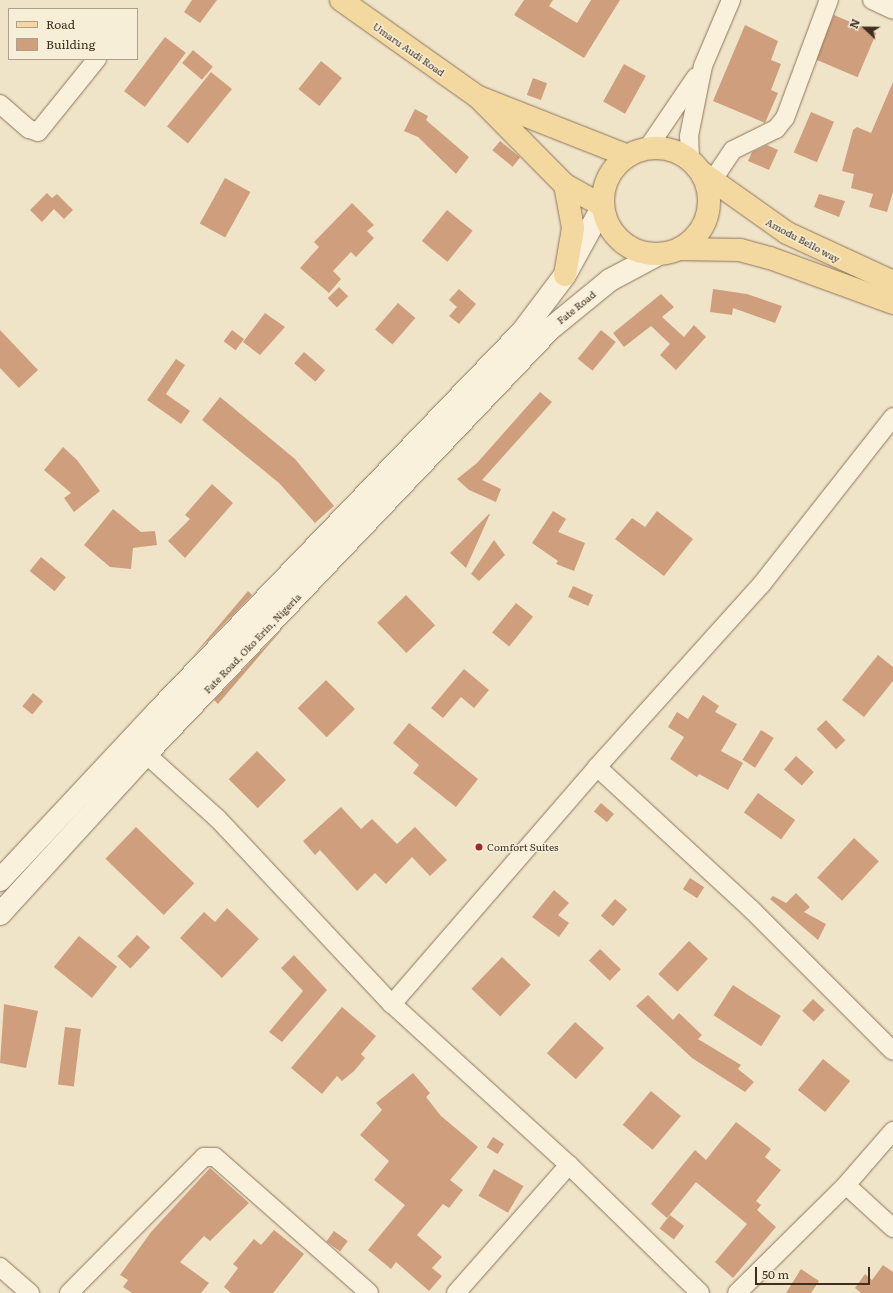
<!DOCTYPE html>
<html>
<head>
<meta charset="utf-8">
<style>
	body { margin:0 }
	#map { position:relative; width:893px; height:1293px; overflow:hidden; background:#f0e4c8; font-family:Literata,serif }
	div>[style] { position:absolute }
	[style*='--x'] { left:calc(var(--x)*1px); top:calc(var(--y)*1px); width:calc(var(--w)*1px); rotate:calc(var(--a)*1deg) }
	.building>* { inset:0; background:#cf9f7d; transform-origin:0 0 }
	.roads { filter:drop-shadow(0 0 1px #8d765c) drop-shadow(0 0 1px #8d765c) }
	.minor>* { height:18px; margin:-9px; padding:0 9px; transform-origin:9px; border-radius:9px; background:#faf1dc }
	.tertiary>* { height:22px; margin:-11px; padding:0 11px; transform-origin:11px; border-radius:11px; background:#faf1dc }
	.primary>* { height:22px; margin:-11px; padding:0 11px; transform-origin:11px; border-radius:11px; background:#f3d9a0 }
	.primary>.ring { margin:-11px; padding:0; box-sizing:content-box; background:none; border:22px solid #f3d9a0; border-radius:50% }
	.dots>* { width:11px; height:11px; translate:-50% -50%; box-sizing:border-box; border:2px solid #f7eed8; border-radius:50% }
	span { translate:-50% -50%; white-space:nowrap; text-align:center; line-height:1.15; -webkit-text-stroke:3px #f7eed8; paint-order:stroke }
	.street-label { font-size:10px; color:#3d2e20 }
	.poi-label { font-size:10px; color:#3d2e20 }
	.left { translate:0 -50%; text-align:left }
	.legend { position:absolute; left:8px; top:8px; width:130px; height:52px; box-sizing:border-box; background:#f7eed8; border:1px solid #ada18e; margin:0; padding:5px 7px; list-style:none; font-size:12px; color:#3d2e20 }
	.legend li { display:flex; align-items:center; gap:8px; height:20px }
	.legend b { width:20px; border:1px solid #ada18e }
	.north { position:absolute; left:845px; top:8px; width:40px; height:40px; -webkit-text-stroke:3px #f7eed8; paint-order:stroke; rotate:292deg; font-size:11px; font-weight:700; line-height:16px; text-align:center; color:#3d2e20 }
	.north::after { content:''; display:block; margin:auto; width:14px; height:18px; background:#3d2e20; clip-path:polygon(50% 0,100% 100%,50% 72%,0 100%) }
	.scale { position:absolute; left:755px; top:1267px; width:115px; height:18px; box-sizing:border-box; border:2px solid #3d2e20; border-top:0; padding-left:5px; font-size:12px; line-height:14px; white-space:nowrap; color:#3d2e20; -webkit-text-stroke:3px #f7eed8; paint-order:stroke }
</style>
</head>
<body>
<div id="map">
	<div class="building">
		<i style="clip-path:polygon(192px 0,217px 0,200px 23px,184px 12px)"></i>
		<i style="clip-path:polygon(524px 0,553px 0,549px 6px,577px 23px,591px 0,620px 0,584px 58px,514px 15px)"></i>
		<i style="left:834px;top:15px;width:46px;height:48px;rotate:23deg"></i>
		<i style="clip-path:polygon(745px 25px,778px 41px,771px 60px,781px 64px,771px 90px,778px 93px,765px 123px,713px 101px)"></i>
		<i style="left:165px;top:37px;width:26px;height:68px;rotate:37deg"></i>
		<i style="left:193px;top:50px;width:26px;height:17px;rotate:40deg"></i>
		<i style="left:321px;top:61px;width:27px;height:36px;rotate:39deg"></i>
		<i style="left:624px;top:64px;width:25px;height:43px;rotate:29deg"></i>
		<i style="left:211px;top:72px;width:27px;height:70px;rotate:39deg"></i>
		<i style="left:533px;top:78px;width:15px;height:18px;rotate:20deg"></i>
		<i style="clip-path:polygon(893px 82px,893px 192px,887px 212px,869px 207px,873px 194px,851px 188px,854px 174px,842px 171px,853px 130px,857px 127px,871px 133px)"></i>
		<i style="clip-path:polygon(415px 109px,428px 116px,426px 120px,469px 157px,456px 174px,418px 137px,404px 131px)"></i>
		<i style="left:811px;top:112px;width:25px;height:44px;rotate:23deg"></i>
		<i style="left:500px;top:141px;width:26px;height:12px;rotate:39deg"></i>
		<i style="clip-path:polygon(767px 145px,778px 150px,769px 170px,748px 161px,752px 152px)"></i>
		<i style="left:225px;top:178px;width:29px;height:52px;rotate:29deg"></i>
		<i style="clip-path:polygon(47px 193px,52px 198px,57px 194px,73px 210px,64px 219px,54px 209px,42px 222px,30px 210px)"></i>
		<i style="clip-path:polygon(819px 194px,845px 201px,839px 217px,814px 207px)"></i>
		<i style="clip-path:polygon(352px 203px,374px 225px,367px 231px,374px 238px,356px 257px,351px 252px,333px 271px,341px 279px,329px 293px,300px 268px,319px 247px,314px 242px)"></i>
		<i style="left:447px;top:210px;width:33px;height:40px;rotate:39deg"></i>
		<i style="left:339px;top:287px;width:13px;height:16px;rotate:45deg"></i>
		<i style="clip-path:polygon(459px 289px,476px 304px,459px 324px,449px 316px,457px 307px,449px 300px)"></i>
		<i style="clip-path:polygon(713px 289px,747px 294px,782px 306px,775px 323px,733px 308px,732px 315px,710px 312px)"></i>
		<i style="clip-path:polygon(661px 294px,674px 307px,662px 317px,684px 337px,694px 325px,706px 337px,676px 370px,660px 355px,670px 344px,651px 326px,624px 347px,613px 333px)"></i>
		<i style="left:398px;top:303px;width:23px;height:35px;rotate:41deg"></i>
		<i style="clip-path:polygon(265px 313px,285px 327px,260px 355px,243px 342px)"></i>
		<i style="clip-path:polygon(0 330px,38px 370px,19px 388px,0 368px)"></i>
		<i style="left:232px;top:330px;width:15px;height:14px;rotate:37deg"></i>
		<i style="left:601px;top:330px;width:19px;height:37px;rotate:39deg"></i>
		<i style="left:304px;top:352px;width:28px;height:15px;rotate:41deg"></i>
		<i style="clip-path:polygon(176px 359px,185px 365px,166px 394px,190px 411px,181px 424px,147px 400px)"></i>
		<i style="clip-path:polygon(540px 392px,552px 402px,482px 480px,501px 489px,496px 502px,469px 490px,457px 479px,477px 463px)"></i>
		<i style="clip-path:polygon(220px 397px,295px 459px,334px 506px,315px 523px,279px 483px,202px 420px)"></i>
		<i style="clip-path:polygon(63px 447px,77px 460px,100px 491px,74px 512px,64px 498px,71px 493px,44px 470px)"></i>
		<i style="clip-path:polygon(212px 484px,233px 503px,185px 558px,168px 541px,190px 519px,185px 515px)"></i>
		<i style="clip-path:polygon(113px 509px,141px 532px,155px 531px,157px 545px,133px 548px,131px 569px,110px 567px,84px 545px)"></i>
		<i style="clip-path:polygon(553px 511px,566px 519px,558px 532px,585px 543px,574px 571px,556px 564px,558px 561px,532px 543px)"></i>
		<i style="clip-path:polygon(657px 511px,693px 539px,664px 576px,615px 539px,632px 518px,645px 527px)"></i>
		<i style="clip-path:polygon(489px 514px,490px 514px,466px 568px,450px 553px)"></i>
		<i style="clip-path:polygon(494px 540px,505px 555px,479px 581px,471px 574px)"></i>
		<i style="left:41px;top:557px;width:32px;height:18px;rotate:39deg"></i>
		<i style="left:573px;top:586px;width:22px;height:12px;rotate:24deg"></i>
		<i style="clip-path:polygon(248px 591px,252px 595px,192px 657px)"></i>
		<i style="left:406px;top:595px;width:42px;height:40px;rotate:46deg"></i>
		<i style="left:516px;top:603px;width:22px;height:38px;rotate:39deg"></i>
		<i style="clip-path:polygon(284px 627px,218px 704px,214px 700px)"></i>
		<i style="clip-path:polygon(878px 655px,893px 667px,893px 681px,864px 717px,842px 700px)"></i>
		<i style="clip-path:polygon(464px 669px,489px 690px,474px 708px,461px 697px,443px 718px,431px 708px)"></i>
		<i style="left:326px;top:680px;width:41px;height:40px;rotate:45deg"></i>
		<i style="left:33px;top:693px;width:13px;height:17px;rotate:39deg"></i>
		<i style="clip-path:polygon(703px 695px,719px 706px,715px 712px,737px 724px,721px 751px,743px 763px,728px 790px,699px 774px,697px 777px,670px 759px,684px 737px,668px 727px,677px 712px,688px 719px)"></i>
		<i style="left:826px;top:720px;width:28px;height:13px;rotate:46deg"></i>
		<i style="clip-path:polygon(409px 723px,478px 779px,456px 807px,413px 773px,419px 765px,393px 743px)"></i>
		<i style="left:761px;top:730px;width:15px;height:35px;rotate:32deg"></i>
		<i style="left:257px;top:751px;width:41px;height:40px;rotate:45deg"></i>
		<i style="left:796px;top:756px;width:24px;height:18px;rotate:42deg"></i>
		<i style="left:758px;top:793px;width:46px;height:24px;rotate:36deg"></i>
		<i style="left:601px;top:803px;width:17px;height:11px;rotate:40deg"></i>
		<i style="clip-path:polygon(341px 807px,361px 829px,372px 819px,397px 844px,415px 827px,447px 860px,430px 876px,412px 857px,386px 884px,375px 873px,357px 891px,320px 850px,315px 855px,303px 841px)"></i>
		<i style="left:136px;top:827px;width:81px;height:44px;rotate:44deg"></i>
		<i style="left:854px;top:838px;width:34px;height:54px;rotate:43deg"></i>
		<i style="left:690px;top:878px;width:17px;height:13px;rotate:33deg"></i>
		<i style="clip-path:polygon(554px 890px,569px 903px,558px 915px,569px 923px,559px 937px,532px 917px)"></i>
		<i style="clip-path:polygon(796px 893px,810px 907px,804px 912px,826px 924px,818px 940px,770px 899px,773px 896px,786px 903px)"></i>
		<i style="left:615px;top:899px;width:16px;height:22px;rotate:40deg"></i>
		<i style="clip-path:polygon(227px 908px,259px 939px,222px 978px,180px 938px,204px 912px,215px 922px)"></i>
		<i style="left:137px;top:935px;width:18px;height:29px;rotate:43deg"></i>
		<i style="left:79px;top:936px;width:49px;height:40px;rotate:39deg"></i>
		<i style="left:689px;top:941px;width:26px;height:45px;rotate:43deg"></i>
		<i style="left:600px;top:949px;width:29px;height:16px;rotate:44deg"></i>
		<i style="clip-path:polygon(294px 955px,327px 990px,282px 1042px,269px 1032px,303px 991px,281px 968px)"></i>
		<i style="left:502px;top:957px;width:40px;height:44px;rotate:44deg"></i>
		<i style="left:733px;top:985px;width:57px;height:36px;rotate:33deg"></i>
		<i style="clip-path:polygon(648px 995px,673px 1020px,679px 1013px,702px 1035px,698px 1039px,741px 1065px,738px 1069px,754px 1082px,745px 1092px,692px 1058px,636px 1006px)"></i>
		<i style="left:813px;top:999px;width:16px;height:16px;rotate:43deg"></i>
		<i style="clip-path:polygon(4px 1004px,38px 1011px,26px 1068px,0 1063px)"></i>
		<i style="clip-path:polygon(342px 1007px,376px 1036px,361px 1054px,365px 1058px,354px 1071px,342px 1081px,337px 1076px,322px 1094px,291px 1068px)"></i>
		<i style="left:575px;top:1022px;width:39px;height:42px;rotate:42deg"></i>
		<i style="left:65px;top:1027px;width:16px;height:58px;rotate:7deg"></i>
		<i style="left:823px;top:1059px;width:35px;height:40px;rotate:39deg"></i>
		<i style="clip-path:polygon(413px 1073px,430px 1093px,426px 1097px,441px 1116px,478px 1147px,450px 1180px,463px 1190px,449px 1208px,443px 1204px,417px 1235px,442px 1257px,432px 1268px,442px 1276px,429px 1291px,396px 1262px,391px 1269px,368px 1250px,405px 1205px,374px 1180px,389px 1161px,360px 1135px,382px 1110px,376px 1103px)"></i>
		<i style="left:651px;top:1091px;width:39px;height:44px;rotate:40deg"></i>
		<i style="clip-path:polygon(736px 1122px,771px 1149px,765px 1157px,781px 1170px,756px 1201px,761px 1205px,757px 1210px,776px 1227px,733px 1278px,715px 1262px,747px 1224px,696px 1182px,667px 1218px,651px 1204px,695px 1150px,706px 1160px)"></i>
		<i style="left:493px;top:1137px;width:13px;height:12px;rotate:32deg"></i>
		<i style="clip-path:polygon(210px 1168px,249px 1203px,210px 1241px,204px 1236px,180px 1262px,209px 1283px,201px 1293px,132px 1293px,123px 1287px,128px 1280px,120px 1275px,151px 1232px)"></i>
		<i style="left:494px;top:1169px;width:34px;height:31px;rotate:30deg"></i>
		<i style="left:670px;top:1215px;width:18px;height:17px;rotate:38deg"></i>
		<i style="clip-path:polygon(274px 1230px,304px 1254px,273px 1293px,231px 1293px,224px 1287px,238px 1268px,233px 1264px,254px 1239px,261px 1245px)"></i>
		<i style="left:334px;top:1231px;width:17px;height:13px;rotate:36deg"></i>
		<i style="clip-path:polygon(883px 1265px,893px 1272px,893px 1293px,861px 1293px,855px 1288px,865px 1274px,872px 1280px)"></i>
		<i style="clip-path:polygon(801px 1269px,819px 1281px,811px 1293px,786px 1293px)"></i>
	</div>
	<div class="roads">
		<div class="minor">
			<i style="--x:872;--y:0;--w:23;--a:25"></i>
			<i style="--x:0;--y:104;--w:38;--a:41"></i>
			<i style="--x:29;--y:129;--w:9;--a:18"></i>
			<i style="--x:38;--y:132;--w:94;--a:-51.1"></i>
			<i style="--x:647;--y:149;--w:87;--a:-55.8"></i>
			<i style="--x:690;--y:160;--w:24;--a:-92"></i>
			<i style="--x:689;--y:136;--w:71;--a:-78.7"></i>
			<i style="--x:703;--y:66;--w:72;--a:-67"></i>
			<i style="--x:712;--y:181;--w:37;--a:-56"></i>
			<i style="--x:733;--y:150;--w:48;--a:-26"></i>
			<i style="--x:776;--y:129;--w:14;--a:-51"></i>
			<i style="--x:785;--y:118;--w:126;--a:-69.6"></i>
			<i style="--x:146;--y:754;--w:97;--a:42.1"></i>
			<i style="--x:218;--y:819;--w:254;--a:46.8"></i>
			<i style="--x:392;--y:1004;--w:239;--a:42.3"></i>
			<i style="--x:569;--y:1165;--w:183;--a:44.3"></i>
			<i style="--x:597;--y:767;--w:211;--a:42.7"></i>
			<i style="--x:752;--y:910;--w:199;--a:45"></i>
			<i style="--x:392;--y:1004;--w:313;--a:-49.1"></i>
			<i style="--x:597;--y:767;--w:245;--a:-48"></i>
			<i style="--x:761;--y:585;--w:214;--a:-51.8"></i>
			<i style="--x:846;--y:1185;--w:64;--a:42.5"></i>
			<i style="--x:0;--y:1267;--w:40;--a:41"></i>
			<i style="--x:69;--y:1293;--w:192;--a:-45.2"></i>
			<i style="--x:204;--y:1157;--w:11;--a:0"></i>
			<i style="--x:215;--y:1157;--w:205;--a:41.4"></i>
			<i style="--x:456;--y:1293;--w:171;--a:-48.6"></i>
			<i style="--x:737;--y:1293;--w:153;--a:-44.7"></i>
			<i style="--x:846;--y:1185;--w:72;--a:-49"></i>
		</div>
		<div class="tertiary">
			<i style="--x:0;--y:880;--w:230;--a:-46.9"></i>
			<i style="--x:157;--y:712;--w:527;--a:-46.15"></i>
			<i style="--x:522;--y:332;--w:71;--a:-53"></i>
			<i style="--x:565;--y:275;--w:79;--a:-61.2"></i>
			<i style="--x:0;--y:914;--w:217;--a:-47.6"></i>
			<i style="--x:146;--y:754;--w:586;--a:-46.45"></i>
			<i style="--x:550;--y:329;--w:77;--a:-39.2"></i>
			<i style="--x:610;--y:280;--w:53;--a:-28"></i>
		</div>
		<div class="primary">
			<i style="--x:341;--y:0;--w:168;--a:35.3"></i>
			<i style="--x:478;--y:97;--w:124;--a:45.3"></i>
			<i style="--x:565;--y:185;--w:43;--a:28.9"></i>
			<i style="--x:481;--y:98;--w:158;--a:21.5"></i>
			<i class="ring" style="left:603px;top:148px;width:84px;height:84px"></i>
			<i style="--x:701;--y:172;--w:105;--a:35.3"></i>
			<i style="--x:787;--y:233;--w:117;--a:24.8"></i>
			<i style="--x:680;--y:249;--w:60;--a:1"></i>
			<i style="--x:740;--y:250;--w:31;--a:15"></i>
			<i style="--x:770;--y:258;--w:131;--a:20.1"></i>
			<i style="--x:565;--y:275;--w:48;--a:-80.3"></i>
			<i style="--x:573;--y:228;--w:44;--a:-100.5"></i>
		</div>
	</div>
	<div class="dots">
		<i style="left:479px;top:847px;background:#9e2a2b"></i>
	</div>
	<div class="street-label">
		<span style="left:409px;top:49px;rotate:35deg">Umaru Audi Road</span>
		<span style="left:803px;top:240px;rotate:28deg">Amodu Bello way</span>
		<span style="left:576px;top:307px;rotate:-39deg">Fate Road</span>
		<span style="left:252px;top:643px;rotate:-46deg">Fate Road, Oko Erin, Nigeria</span>
	</div>
	<div class="poi-label">
		<span class="left" style="left:487px;top:847px">Comfort Suites</span>
	</div>
	<ul class="legend">
	<li><b style="height:5px;background:#f3d9a0"></b>Road</li>
	<li><b style="height:11px;background:#cf9f7d"></b>Building</li>
	</ul>
	<div class="north">N</div>
	<div class="scale">50 m</div>
</div>
</body>
</html>
